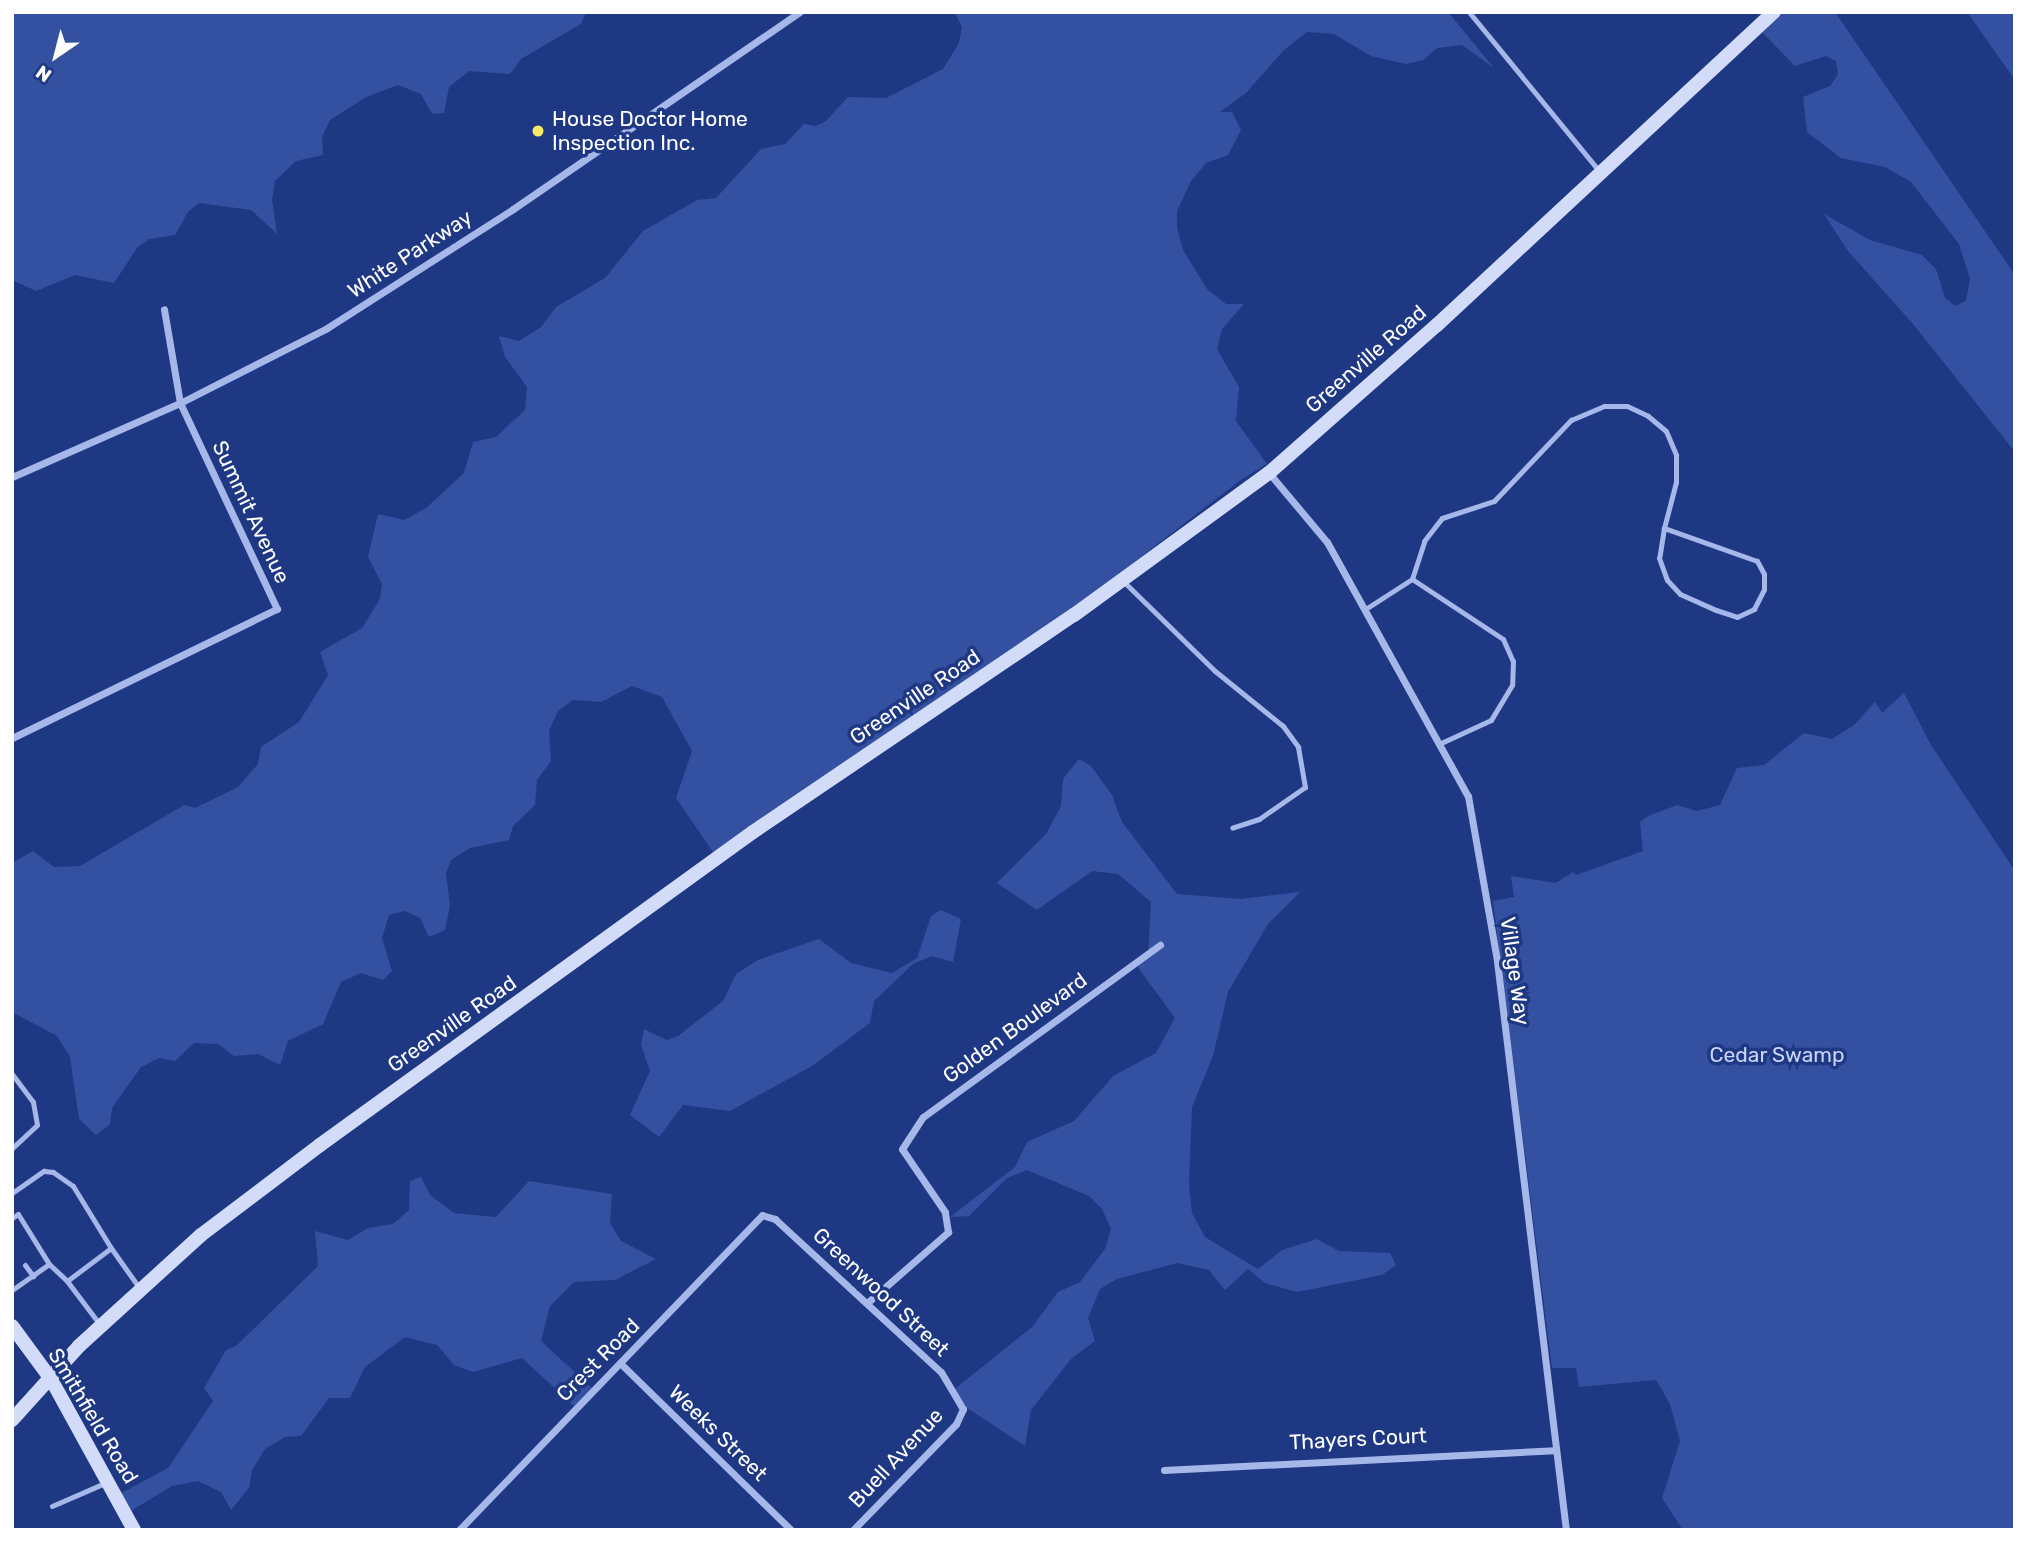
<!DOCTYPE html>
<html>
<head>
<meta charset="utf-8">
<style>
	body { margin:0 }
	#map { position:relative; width:2027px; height:1542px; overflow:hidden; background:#1f3884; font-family:Rubik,sans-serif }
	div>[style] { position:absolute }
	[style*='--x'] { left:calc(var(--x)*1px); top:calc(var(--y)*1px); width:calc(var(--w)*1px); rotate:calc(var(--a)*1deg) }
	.green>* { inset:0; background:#3350a1 }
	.service>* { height:5px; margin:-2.5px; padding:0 2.5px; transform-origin:2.5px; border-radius:2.5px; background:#a6b8e9 }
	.minor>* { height:7px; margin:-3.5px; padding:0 3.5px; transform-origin:3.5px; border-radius:3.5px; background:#a6b8e9 }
	.secondary>* { height:14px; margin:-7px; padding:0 7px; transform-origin:7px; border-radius:7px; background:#d2dbf7 }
	.dots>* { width:19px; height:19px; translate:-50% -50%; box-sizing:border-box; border:4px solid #1f3884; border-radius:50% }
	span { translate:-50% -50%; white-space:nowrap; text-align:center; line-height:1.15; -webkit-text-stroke:7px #1f3884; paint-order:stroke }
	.poi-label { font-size:21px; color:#fff }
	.left { translate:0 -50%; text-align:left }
	.street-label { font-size:21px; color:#fff }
	.park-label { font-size:21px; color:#cbd6f7 }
	.frame { position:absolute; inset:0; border:14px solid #fff; pointer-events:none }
	.north { position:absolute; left:21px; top:21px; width:70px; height:70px; -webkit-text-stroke:5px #1f3884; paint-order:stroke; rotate:215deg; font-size:19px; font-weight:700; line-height:28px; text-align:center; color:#fff }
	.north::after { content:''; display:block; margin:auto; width:24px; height:32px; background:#fff; clip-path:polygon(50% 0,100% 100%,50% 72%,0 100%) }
</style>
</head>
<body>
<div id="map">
	<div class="green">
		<i style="clip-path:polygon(12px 12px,586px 12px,581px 24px,521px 59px,510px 74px,469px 71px,449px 87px,444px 113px,432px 114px,421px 94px,398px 85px,366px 97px,330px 120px,322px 137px,323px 155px,296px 161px,275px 181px,272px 200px,277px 234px,251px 210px,199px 203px,188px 212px,175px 235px,149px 239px,137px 248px,114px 283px,75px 275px,36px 291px,12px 280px)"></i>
		<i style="clip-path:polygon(954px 12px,1448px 12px,1494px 68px,1462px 45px,1437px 48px,1423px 60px,1406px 64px,1371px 56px,1334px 34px,1307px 32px,1284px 50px,1246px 93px,1220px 112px,1232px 112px,1241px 130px,1228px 155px,1206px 163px,1191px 181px,1177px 211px,1177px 227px,1183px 250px,1207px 289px,1226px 304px,1244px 304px,1222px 329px,1217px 349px,1239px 387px,1236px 421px,1267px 464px,1242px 479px,1073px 609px,715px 855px,676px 798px,692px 751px,662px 697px,632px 686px,601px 702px,573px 700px,558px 711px,549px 731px,551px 761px,537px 780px,535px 805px,513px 826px,509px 840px,470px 848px,451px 860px,446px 873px,450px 906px,445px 930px,429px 937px,420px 918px,405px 911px,389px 915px,382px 938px,392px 971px,383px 980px,361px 973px,341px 982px,323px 1024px,288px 1041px,280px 1065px,258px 1054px,234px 1056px,218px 1044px,194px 1043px,175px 1061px,159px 1058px,141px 1067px,112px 1108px,110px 1124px,96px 1135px,79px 1119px,70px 1057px,57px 1036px,12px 1012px,12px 863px,33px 851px,54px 867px,80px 866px,184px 805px,195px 808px,238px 787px,258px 764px,261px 747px,299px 722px,328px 675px,320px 652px,362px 628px,380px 599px,382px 584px,368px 557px,378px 514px,404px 520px,426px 508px,464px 473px,473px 442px,496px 437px,525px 410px,527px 387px,505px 357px,499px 336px,519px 341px,541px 327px,556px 307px,605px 278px,643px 231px,697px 200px,716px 198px,761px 149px,785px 144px,804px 124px,816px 126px,826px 121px,848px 97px,886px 98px,943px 69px,959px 43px,962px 27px)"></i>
		<i style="clip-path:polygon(1773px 12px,1835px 12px,2015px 275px,2015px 452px,1913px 324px,1848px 251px,1824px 214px,1870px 240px,1922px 255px,1936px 269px,1945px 298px,1955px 306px,1966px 301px,1970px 279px,1959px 244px,1911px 182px,1885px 167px,1841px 158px,1807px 132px,1803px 97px,1830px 86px,1838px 74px,1836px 61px,1826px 56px,1795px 66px,1758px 28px)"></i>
		<i style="clip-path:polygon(1967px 12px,2015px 12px,2015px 80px)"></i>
		<i style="clip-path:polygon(1904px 693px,1931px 745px,2015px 871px,2015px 1530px,1683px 1530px,1662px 1498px,1680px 1441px,1670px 1404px,1656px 1380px,1579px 1387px,1576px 1368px,1552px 1368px,1493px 901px,1514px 897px,1511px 876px,1556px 883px,1573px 872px,1576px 875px,1643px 851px,1640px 822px,1648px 816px,1677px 805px,1697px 811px,1720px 805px,1737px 768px,1764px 765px,1804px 733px,1832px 739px,1854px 725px,1875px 702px,1882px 713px)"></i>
		<i style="clip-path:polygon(1079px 759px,1091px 766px,1112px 795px,1122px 822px,1177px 894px,1240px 899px,1300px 892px,1268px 924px,1228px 992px,1213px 1056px,1192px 1107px,1189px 1185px,1192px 1213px,1205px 1237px,1258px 1269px,1282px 1250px,1317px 1239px,1339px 1251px,1390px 1253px,1396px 1265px,1382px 1275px,1297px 1292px,1265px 1283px,1248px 1269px,1225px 1290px,1209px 1270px,1177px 1263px,1117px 1279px,1100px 1289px,1088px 1318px,1095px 1341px,1071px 1359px,1031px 1410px,1025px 1446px,955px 1400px,951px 1392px,1032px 1327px,1058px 1292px,1080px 1282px,1105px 1249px,1111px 1229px,1102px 1209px,1089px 1196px,1027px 1170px,1007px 1178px,969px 1216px,950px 1217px,1015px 1167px,1027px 1142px,1074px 1121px,1113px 1076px,1156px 1053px,1175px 1018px,1139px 969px,1138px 963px,1148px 955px,1151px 902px,1118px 874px,1092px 871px,1037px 910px,997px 883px,1046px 834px,1061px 806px,1063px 779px)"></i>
		<i style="clip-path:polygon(941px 910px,961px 919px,953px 962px,932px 956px,913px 964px,874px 1001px,870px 1023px,812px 1066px,730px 1111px,683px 1105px,659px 1137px,630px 1115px,650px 1071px,641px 1045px,644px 1029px,667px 1040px,678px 1036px,723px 1001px,736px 974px,758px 960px,819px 939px,851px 963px,892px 973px,917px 958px,931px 916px)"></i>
		<i style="clip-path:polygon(421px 1177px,430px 1195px,454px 1213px,496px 1217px,529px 1181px,612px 1194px,610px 1223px,621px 1241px,656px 1259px,615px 1280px,574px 1282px,550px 1306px,541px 1341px,594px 1390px,576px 1408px,522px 1358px,473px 1372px,454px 1365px,437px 1345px,405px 1337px,365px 1367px,350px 1398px,329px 1398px,301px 1436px,285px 1437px,265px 1449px,252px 1470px,249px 1488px,231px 1510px,221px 1492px,198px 1481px,172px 1486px,124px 1515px,114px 1497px,168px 1468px,213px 1401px,204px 1388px,226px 1350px,236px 1346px,318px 1266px,315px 1231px,348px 1240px,368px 1228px,393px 1224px,409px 1210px,410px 1181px)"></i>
	</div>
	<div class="service">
		<i style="--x:1469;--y:12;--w:205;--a:50.7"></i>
		<i style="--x:1412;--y:579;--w:109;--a:33.4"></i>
		<i style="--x:1503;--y:639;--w:24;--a:66"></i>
		<i style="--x:1513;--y:661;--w:24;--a:92"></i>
		<i style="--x:1512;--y:685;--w:41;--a:121"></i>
		<i style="--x:1491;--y:720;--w:55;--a:155.3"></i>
		<i style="--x:1122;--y:580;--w:130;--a:44.4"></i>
		<i style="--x:1215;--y:671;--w:87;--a:39"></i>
		<i style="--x:1283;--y:726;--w:26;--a:54"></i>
		<i style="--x:1298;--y:747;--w:41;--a:80.1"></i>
		<i style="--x:1305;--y:787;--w:56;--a:145.2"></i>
		<i style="--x:1259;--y:819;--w:28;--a:162"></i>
		<i style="--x:1367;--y:608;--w:54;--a:-32.8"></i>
		<i style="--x:1412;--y:579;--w:40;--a:-72"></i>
		<i style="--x:1424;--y:541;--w:29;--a:-52"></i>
		<i style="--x:1442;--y:518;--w:55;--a:-18.1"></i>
		<i style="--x:1494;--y:501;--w:112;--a:-46.5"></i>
		<i style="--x:1571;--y:420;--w:36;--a:-23"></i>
		<i style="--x:1604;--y:406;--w:23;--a:0"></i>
		<i style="--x:1627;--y:406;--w:23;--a:25"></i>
		<i style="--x:1648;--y:416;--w:23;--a:40"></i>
		<i style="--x:1666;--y:431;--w:26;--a:67"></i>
		<i style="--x:1676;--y:455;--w:27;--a:90"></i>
		<i style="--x:1676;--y:482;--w:48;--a:104.6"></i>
		<i style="--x:1664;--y:528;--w:30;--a:99"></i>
		<i style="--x:1659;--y:558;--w:23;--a:70"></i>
		<i style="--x:1667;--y:580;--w:19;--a:47"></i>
		<i style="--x:1680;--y:594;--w:39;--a:24"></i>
		<i style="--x:1716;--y:610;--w:22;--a:18"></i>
		<i style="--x:1737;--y:617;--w:19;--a:-25"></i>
		<i style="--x:1754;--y:609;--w:22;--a:-63"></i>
		<i style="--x:1764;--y:589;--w:15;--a:-90"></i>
		<i style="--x:1764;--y:574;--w:15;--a:-118"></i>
		<i style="--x:1757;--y:561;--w:99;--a:-160.5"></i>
		<i style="--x:12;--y:1074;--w:35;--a:53"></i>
		<i style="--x:33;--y:1102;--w:23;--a:80"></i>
		<i style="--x:37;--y:1125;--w:34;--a:137"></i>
		<i style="--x:12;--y:1193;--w:39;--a:-35"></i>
		<i style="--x:44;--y:1171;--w:9;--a:6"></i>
		<i style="--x:53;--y:1172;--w:24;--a:35"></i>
		<i style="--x:73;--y:1186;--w:73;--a:58.5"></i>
		<i style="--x:12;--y:1218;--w:7;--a:-34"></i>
		<i style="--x:18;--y:1214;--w:59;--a:58.2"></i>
		<i style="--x:25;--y:1265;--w:14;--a:54"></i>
		<i style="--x:67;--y:1281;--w:56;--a:52.9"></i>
		<i style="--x:12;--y:1290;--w:45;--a:-35.1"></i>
		<i style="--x:49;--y:1264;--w:25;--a:43"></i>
		<i style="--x:67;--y:1281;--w:55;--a:-36.9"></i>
		<i style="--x:111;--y:1248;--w:50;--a:54.7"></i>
		<i style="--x:52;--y:1506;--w:58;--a:-23.5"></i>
	</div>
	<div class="minor">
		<i style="--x:1269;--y:473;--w:90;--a:50"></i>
		<i style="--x:1327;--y:542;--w:291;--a:61"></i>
		<i style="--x:1468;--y:796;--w:168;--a:80"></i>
		<i style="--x:1497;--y:961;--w:573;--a:83.09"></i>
		<i style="--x:12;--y:477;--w:184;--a:-23.8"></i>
		<i style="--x:180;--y:403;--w:165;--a:-27"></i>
		<i style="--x:327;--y:328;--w:221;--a:-32.6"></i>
		<i style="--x:513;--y:209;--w:348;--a:-34.5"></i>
		<i style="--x:12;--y:738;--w:295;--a:-26"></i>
		<i style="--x:277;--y:609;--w:228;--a:-115.2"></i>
		<i style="--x:180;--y:403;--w:95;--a:-99.7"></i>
		<i style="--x:867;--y:1303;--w:108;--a:-41.2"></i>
		<i style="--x:948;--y:1232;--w:20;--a:-99"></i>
		<i style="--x:945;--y:1212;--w:76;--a:-124.3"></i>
		<i style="--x:902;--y:1149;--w:38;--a:-57"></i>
		<i style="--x:923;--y:1117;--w:293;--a:-36"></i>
		<i style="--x:620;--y:1363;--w:239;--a:44.3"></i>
		<i style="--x:1164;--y:1470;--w:391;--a:-2.9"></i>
		<i style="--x:459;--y:1530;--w:437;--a:-46.1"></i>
		<i style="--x:762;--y:1215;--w:14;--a:17"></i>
		<i style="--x:775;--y:1219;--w:226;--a:42.7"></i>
		<i style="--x:941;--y:1372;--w:43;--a:59.3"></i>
		<i style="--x:963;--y:1409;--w:17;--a:115"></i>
		<i style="--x:956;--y:1424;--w:148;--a:134.2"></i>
	</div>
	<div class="secondary">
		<i style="--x:12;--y:1326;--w:66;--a:53.7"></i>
		<i style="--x:51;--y:1379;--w:172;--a:61.2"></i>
		<i style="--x:12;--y:1420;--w:100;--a:-47.8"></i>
		<i style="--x:79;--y:1346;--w:165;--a:-42.3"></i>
		<i style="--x:201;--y:1235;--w:149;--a:-37.1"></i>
		<i style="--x:320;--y:1145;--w:534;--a:-35.86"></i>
		<i style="--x:753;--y:832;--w:387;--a:-34.1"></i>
		<i style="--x:1074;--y:615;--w:241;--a:-36.1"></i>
		<i style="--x:1269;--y:473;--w:224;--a:-41.4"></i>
		<i style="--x:1437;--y:325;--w:460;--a:-42.9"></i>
	</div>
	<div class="dots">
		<i style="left:538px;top:131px;background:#f8e966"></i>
	</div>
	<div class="poi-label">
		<span class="left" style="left:552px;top:131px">House Doctor Home<br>Inspection Inc.</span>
	</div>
	<div class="street-label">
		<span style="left:410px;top:254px;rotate:-33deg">White Parkway</span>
		<span style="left:1366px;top:359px;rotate:-41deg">Greenville Road</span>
		<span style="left:251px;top:512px;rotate:65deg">Summit Avenue</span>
		<span style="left:915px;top:697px;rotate:-34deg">Greenville Road</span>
		<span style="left:1515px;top:971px;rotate:82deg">Village Way</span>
		<span style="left:452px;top:1024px;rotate:-35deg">Greenville Road</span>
		<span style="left:1015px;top:1028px;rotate:-36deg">Golden Boulevard</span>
		<span style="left:881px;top:1292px;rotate:43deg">Greenwood Street</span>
		<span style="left:598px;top:1360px;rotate:-45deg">Crest Road</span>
		<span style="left:93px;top:1416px;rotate:59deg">Smithfield Road</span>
		<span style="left:718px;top:1433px;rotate:44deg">Weeks Street</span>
		<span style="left:1358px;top:1439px;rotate:-3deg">Thayers Court</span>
		<span style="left:896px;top:1458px;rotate:-47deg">Buell Avenue</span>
	</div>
	<div class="park-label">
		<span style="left:1777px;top:1055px">Cedar Swamp</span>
	</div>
	<div class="frame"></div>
	<div class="north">N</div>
</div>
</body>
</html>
